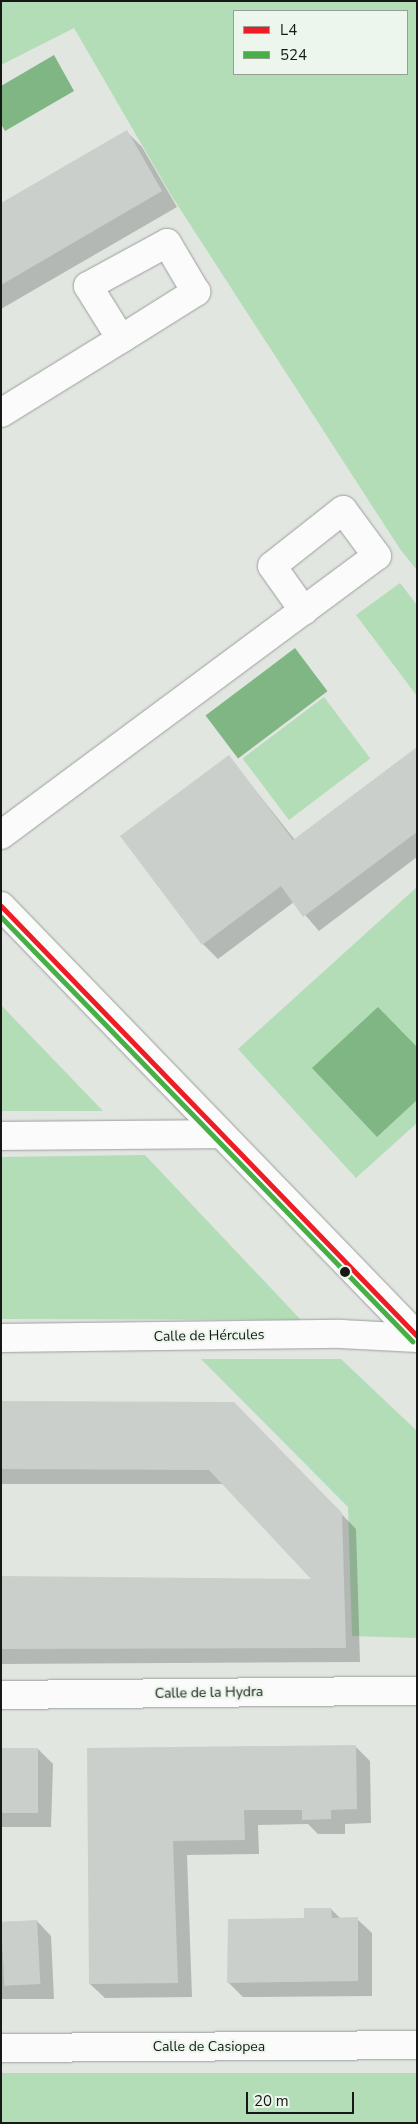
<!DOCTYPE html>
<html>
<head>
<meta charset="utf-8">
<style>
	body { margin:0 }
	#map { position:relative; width:418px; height:2124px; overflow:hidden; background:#e1e6e1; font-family:"Nunito Sans",sans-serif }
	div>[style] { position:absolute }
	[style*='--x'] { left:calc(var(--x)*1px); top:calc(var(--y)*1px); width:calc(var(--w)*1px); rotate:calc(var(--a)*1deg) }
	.green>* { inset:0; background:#b3ddb6; transform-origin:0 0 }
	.water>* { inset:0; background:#7fb684; transform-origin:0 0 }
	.shadow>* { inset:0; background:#0003 }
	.building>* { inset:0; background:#cbcfcb; transform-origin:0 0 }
	.roads { filter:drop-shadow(0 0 1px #9c9f9c) drop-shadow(0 0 1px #9c9f9c) }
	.street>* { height:28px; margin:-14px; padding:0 14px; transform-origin:14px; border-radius:14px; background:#fafbfa }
	.secondary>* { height:28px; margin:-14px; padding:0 14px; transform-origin:14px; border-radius:14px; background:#fafbfa }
	.bus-1>* { height:5px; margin:-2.5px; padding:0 2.5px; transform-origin:2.5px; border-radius:2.5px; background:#ee1c25 }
	.bus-2>* { height:5px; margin:-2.5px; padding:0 2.5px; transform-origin:2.5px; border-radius:2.5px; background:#47af45 }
	.dots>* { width:14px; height:14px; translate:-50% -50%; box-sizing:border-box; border:2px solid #ecf6ec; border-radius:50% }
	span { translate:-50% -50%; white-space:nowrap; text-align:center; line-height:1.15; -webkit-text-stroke:4px #ecf6ec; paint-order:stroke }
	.street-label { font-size:14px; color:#161916 }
	.frame { position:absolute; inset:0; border:2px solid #161916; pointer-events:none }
	.legend { position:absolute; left:233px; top:10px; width:175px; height:65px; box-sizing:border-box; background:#ecf6ec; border:1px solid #969e96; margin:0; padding:6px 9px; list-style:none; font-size:15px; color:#161916 }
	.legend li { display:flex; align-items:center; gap:10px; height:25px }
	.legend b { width:25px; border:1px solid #969e96 }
	.scale { position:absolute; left:246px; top:2092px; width:108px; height:22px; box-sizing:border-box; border:2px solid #161916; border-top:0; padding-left:6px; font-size:15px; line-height:18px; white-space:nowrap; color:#161916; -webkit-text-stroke:4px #ecf6ec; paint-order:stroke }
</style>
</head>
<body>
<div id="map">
	<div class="green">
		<i style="clip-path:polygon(evenodd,1px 1px,417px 1px,417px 570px,400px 549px,171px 195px,74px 28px,1px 65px,1px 1px,234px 11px,407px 11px,407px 74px,234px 74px,234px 11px)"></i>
		<i style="clip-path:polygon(400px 583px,417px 605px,417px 696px,356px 615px)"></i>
		<i style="left:324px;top:697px;width:77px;height:102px;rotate:53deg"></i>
		<i style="clip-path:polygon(417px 887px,417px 1123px,356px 1178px,238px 1049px)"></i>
		<i style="clip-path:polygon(1px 1005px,103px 1111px,1px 1111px)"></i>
		<i style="clip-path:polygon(145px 1155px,301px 1320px,1px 1319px,1px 1157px)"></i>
		<i style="clip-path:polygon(341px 1359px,417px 1431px,417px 1638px,352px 1636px,348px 1507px,201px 1359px)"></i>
		<i style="left:417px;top:2073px;width:50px;height:416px;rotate:90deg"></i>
	</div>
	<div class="water">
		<i style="clip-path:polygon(54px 55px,74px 91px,5px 131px,1px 124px,1px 86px)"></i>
		<i style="left:295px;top:648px;width:54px;height:112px;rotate:53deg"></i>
		<i style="clip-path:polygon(378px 1007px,417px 1047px,417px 1100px,377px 1137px,312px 1068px)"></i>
	</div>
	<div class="shadow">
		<i style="clip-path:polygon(127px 132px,142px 147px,177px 207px,1px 309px,1px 204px)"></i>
		<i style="clip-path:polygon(417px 749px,417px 857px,319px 931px,294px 902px,218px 959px,203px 944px,229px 757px,295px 840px)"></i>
		<i style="clip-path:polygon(1px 1402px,249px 1418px,356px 1529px,360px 1662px,1px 1664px,1px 1577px,314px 1580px,224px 1484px,1px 1484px)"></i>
		<i style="clip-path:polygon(355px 1746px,370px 1761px,371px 1823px,345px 1824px,345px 1834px,318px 1834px,308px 1824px,258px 1825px,259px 1854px,187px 1855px,192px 1997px,105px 1998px,90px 1984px,88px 1749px)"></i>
		<i style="clip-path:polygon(38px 1749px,53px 1764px,51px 1827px,1px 1827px,1px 1750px)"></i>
		<i style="clip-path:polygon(331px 1909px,341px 1919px,357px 1919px,372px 1933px,372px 1996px,243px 1997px,228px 1982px,305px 1919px)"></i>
		<i style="clip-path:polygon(37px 1921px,51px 1936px,54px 1999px,1px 1999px,1px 1922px)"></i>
	</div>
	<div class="building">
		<i style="clip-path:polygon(127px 130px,162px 191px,1px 285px,1px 203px)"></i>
		<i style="clip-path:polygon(417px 747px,417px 832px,303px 917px,281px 886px,202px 945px,120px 836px,229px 755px,293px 840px)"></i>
		<i style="clip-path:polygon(1px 1401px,234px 1402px,342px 1513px,346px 1648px,1px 1649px,1px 1576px,311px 1579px,209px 1470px,1px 1469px)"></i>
		<i style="clip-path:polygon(356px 1745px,357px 1809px,331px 1810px,331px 1819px,302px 1820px,302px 1810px,244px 1810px,245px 1840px,173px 1841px,178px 1983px,89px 1984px,87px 1748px)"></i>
		<i style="left:1px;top:1748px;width:37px;height:65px"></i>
		<i style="clip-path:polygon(304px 1908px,331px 1908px,332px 1918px,358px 1917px,358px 1981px,227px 1983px,228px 1919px,304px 1918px)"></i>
		<i style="left:37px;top:1920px;width:64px;height:36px;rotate:87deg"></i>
	</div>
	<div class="roads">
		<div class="street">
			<i style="--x:1;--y:413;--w:141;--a:-31.7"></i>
			<i style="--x:121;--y:339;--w:89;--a:-32.1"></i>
			<i style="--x:196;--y:292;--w:57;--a:-120.6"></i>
			<i style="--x:167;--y:243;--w:90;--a:151.4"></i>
			<i style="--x:88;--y:286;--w:62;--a:58.1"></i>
			<i style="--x:1;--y:835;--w:468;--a:-36.6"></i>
			<i style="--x:377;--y:556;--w:57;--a:-126.5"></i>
			<i style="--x:343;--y:510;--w:90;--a:141.7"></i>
			<i style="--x:272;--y:566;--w:55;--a:54.6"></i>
			<i style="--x:1;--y:1136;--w:220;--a:-0.5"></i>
			<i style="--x:1;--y:1338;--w:340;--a:-0.7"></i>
			<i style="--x:341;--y:1334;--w:76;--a:3"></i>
			<i style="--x:1;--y:1695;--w:416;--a:-0.6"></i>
			<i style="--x:1;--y:2048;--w:416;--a:-0.4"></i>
		</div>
		<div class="secondary">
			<i style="--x:1;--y:906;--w:598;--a:45.95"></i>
		</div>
	</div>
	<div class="bus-1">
		<i style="--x:1;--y:906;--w:598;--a:45.95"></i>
	</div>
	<div class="bus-2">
		<i style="--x:1;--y:917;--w:591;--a:45.89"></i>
	</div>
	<div class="dots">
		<i style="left:345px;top:1272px;background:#161916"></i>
	</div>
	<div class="street-label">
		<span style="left:209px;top:1336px;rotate:-1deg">Calle de Hércules</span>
		<span style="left:209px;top:1693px;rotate:-1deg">Calle de la Hydra</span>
		<span style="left:209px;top:2047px">Calle de Casiopea</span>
	</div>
	<div class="frame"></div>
	<ul class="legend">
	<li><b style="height:6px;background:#ee1c25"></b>L4</li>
	<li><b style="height:6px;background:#47af45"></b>524</li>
	</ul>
	<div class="scale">20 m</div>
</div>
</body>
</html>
